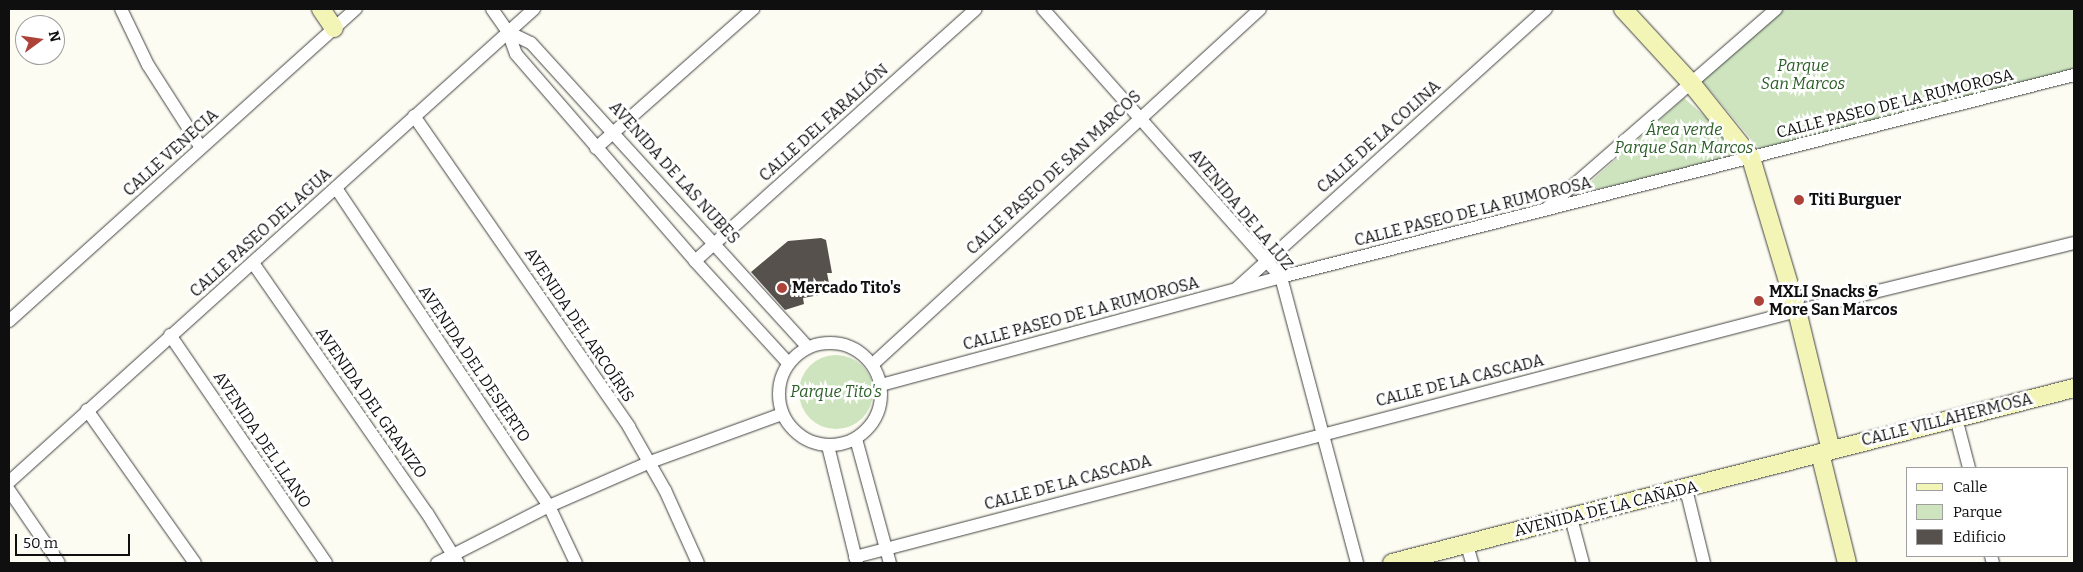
<!DOCTYPE html>
<html>
<head>
<meta charset="utf-8">
<style>
	body { margin:0 }
	#map { position:relative; width:2083px; height:572px; overflow:hidden; background:#fdfcf2; font-family:Bitter,serif }
	div>[style] { position:absolute }
	[style*='--x'] { left:calc(var(--x)*1px); top:calc(var(--y)*1px); width:calc(var(--w)*1px); rotate:calc(var(--a)*1deg) }
	.green>* { inset:0; background:#cde4bf }
	.round { border-radius:50% }
	.building>* { inset:0; background:#56514c }
	.roads { filter:drop-shadow(0 0 1px #424242) drop-shadow(0 0 1px #424242) }
	.street>* { height:12px; margin:-6px; padding:0 6px; transform-origin:6px; border-radius:6px; background:#fff }
	.street>.ring { margin:-6px; padding:0; box-sizing:content-box; background:none; border:12px solid #fff; border-radius:50% }
	.secondary>* { height:18px; margin:-9px; padding:0 9px; transform-origin:9px; border-radius:9px; background:#f3f5b6 }
	.dots>* { width:14px; height:14px; translate:-50% -50%; box-sizing:border-box; border:2px solid #fff; border-radius:50% }
	span { translate:-50% -50%; white-space:nowrap; text-align:center; line-height:1.15; -webkit-text-stroke:5px #fff; paint-order:stroke }
	.park-label { font-size:16px; color:#2b5e27; font-style:italic }
	.street-label { font-size:16px; color:#0f0f0f }
	.poi-label { font-size:16px; color:#0f0f0f; font-weight:700 }
	.left { translate:0 -50%; text-align:left }
	.frame { position:absolute; inset:0; border:10px solid #0f0f0f; pointer-events:none }
	.legend { position:absolute; left:1906px; top:467px; width:162px; height:90px; box-sizing:border-box; background:#fff; border:1px solid #9f9f9f; margin:0; padding:6px 9px; list-style:none; font-size:15px; color:#0f0f0f }
	.legend li { display:flex; align-items:center; gap:10px; height:25px }
	.legend b { width:25px; border:1px solid #9f9f9f }
	.north { position:absolute; left:15px; top:15px; width:50px; height:50px; box-sizing:border-box; background:#fff; border:1px solid #9f9f9f; border-radius:50%; rotate:76deg; font-size:14px; font-weight:700; line-height:20px; text-align:center; color:#0f0f0f }
	.north::after { content:''; display:block; margin:auto; width:18px; height:22px; background:#ad4239; clip-path:polygon(50% 0,100% 100%,50% 72%,0 100%) }
	.scale { position:absolute; left:15px; top:534px; width:115px; height:22px; box-sizing:border-box; border:2px solid #0f0f0f; border-top:0; padding-left:6px; font-size:15px; line-height:18px; white-space:nowrap; color:#0f0f0f; -webkit-text-stroke:4px #fff; paint-order:stroke }
</style>
</head>
<body>
<div id="map">
	<div class="green">
		<i style="clip-path:polygon(1779px 9px,2074px 9px,2074px 75px,1724px 163px,1578px 193px,1684px 98px,1750px 156px,1761px 151px,1699px 77px)"></i>
		<i class="round" style="left:799px;top:355px;width:74px;height:74px"></i>
	</div>
	<div class="building">
		<i style="clip-path:polygon(821px 238px,826px 240px,832px 273px,827px 273px,831px 293px,803px 298px,804px 304px,785px 310px,751px 272px,788px 241px)"></i>
	</div>
	<div class="roads">
		<div class="street">
			<i style="--x:121;--y:9;--w:62;--a:64.3"></i>
			<i style="--x:148;--y:65;--w:98;--a:57.4"></i>
			<i style="--x:492;--y:9;--w:28;--a:55"></i>
			<i style="--x:508;--y:32;--w:23;--a:70"></i>
			<i style="--x:516;--y:54;--w:274;--a:49.1"></i>
			<i style="--x:695;--y:261;--w:138;--a:47.6"></i>
			<i style="--x:1043;--y:9;--w:358;--a:48.4"></i>
			<i style="--x:1281;--y:277;--w:296;--a:75.1"></i>
			<i style="--x:508;--y:32;--w:25;--a:26"></i>
			<i style="--x:531;--y:43;--w:411;--a:47.7"></i>
			<i style="--x:414;--y:116;--w:378;--a:55.3"></i>
			<i style="--x:629;--y:427;--w:73;--a:60.3"></i>
			<i style="--x:665;--y:490;--w:80;--a:65.7"></i>
			<i style="--x:596;--y:148;--w:210;--a:-41.5"></i>
			<i style="--x:336;--y:188;--w:383;--a:56.2"></i>
			<i style="--x:549;--y:506;--w:63;--a:64.7"></i>
			<i style="--x:1546;--y:209;--w:305;--a:-41"></i>
			<i style="--x:695;--y:261;--w:377;--a:-41.9"></i>
			<i style="--x:253;--y:263;--w:305;--a:55.2"></i>
			<i style="--x:427;--y:513;--w:59;--a:58.2"></i>
			<i style="--x:1236;--y:289;--w:418;--a:-42.1"></i>
			<i style="--x:9;--y:321;--w:467;--a:-42"></i>
			<i style="--x:170;--y:335;--w:276;--a:55.6"></i>
			<i class="ring" style="left:779px;top:343px;width:90px;height:90px"></i>
			<i style="--x:873;--y:364;--w:525;--a:-42.53"></i>
			<i style="--x:881;--y:385;--w:414;--a:-15.1"></i>
			<i style="--x:1281;--y:277;--w:818;--a:-14.29"></i>
			<i style="--x:87;--y:410;--w:187;--a:54.8"></i>
			<i style="--x:1956;--y:418;--w:52;--a:75.4"></i>
			<i style="--x:856;--y:439;--w:129;--a:74.7"></i>
			<i style="--x:828;--y:446;--w:121;--a:76.1"></i>
			<i style="--x:9;--y:482;--w:707;--a:-42.02"></i>
			<i style="--x:1686;--y:489;--w:76;--a:76.3"></i>
			<i style="--x:9;--y:490;--w:88;--a:55.6"></i>
			<i style="--x:1571;--y:518;--w:47;--a:75.1"></i>
			<i style="--x:1467;--y:545;--w:19;--a:74"></i>
			<i style="--x:1991;--y:556;--w:7;--a:74"></i>
			<i style="--x:855;--y:557;--w:974;--a:-14.64"></i>
			<i style="--x:1797;--y:311;--w:285;--a:-13.8"></i>
			<i style="--x:437;--y:563;--w:126;--a:-27"></i>
			<i style="--x:549;--y:506;--w:110;--a:-23.5"></i>
			<i style="--x:650;--y:462;--w:140;--a:-20"></i>
		</div>
		<div class="secondary">
			<i style="--x:321;--y:9;--w:23;--a:56"></i>
			<i style="--x:1623;--y:9;--w:100;--a:47.4"></i>
			<i style="--x:1691;--y:83;--w:96;--a:51.3"></i>
			<i style="--x:1751;--y:158;--w:160;--a:73.3"></i>
			<i style="--x:1797;--y:311;--w:143;--a:76.3"></i>
			<i style="--x:1820;--y:453;--w:113;--a:76.2"></i>
			<i style="--x:1392;--y:563;--w:704;--a:-14.39"></i>
		</div>
	</div>
	<div class="dots">
		<i style="left:1799px;top:200px;background:#ad4239"></i>
		<i style="left:782px;top:288px;background:#ad4239"></i>
		<i style="left:1759px;top:301px;background:#ad4239"></i>
	</div>
	<div class="park-label">
		<span style="left:1803px;top:75px">Parque<br>San Marcos</span>
		<span style="left:1684px;top:139px">Área verde<br>Parque San Marcos</span>
		<span style="left:836px;top:392px">Parque Tito's</span>
	</div>
	<div class="street-label">
		<span style="left:1895px;top:104px;rotate:-14deg">CALLE PASEO DE LA RUMOROSA</span>
		<span style="left:824px;top:123px;rotate:-42deg">CALLE DEL FARALLÓN</span>
		<span style="left:1379px;top:137px;rotate:-42deg">CALLE DE LA COLINA</span>
		<span style="left:171px;top:153px;rotate:-42deg">CALLE VENECIA</span>
		<span style="left:674px;top:173px;rotate:48deg">AVENIDA DE LAS NUBES</span>
		<span style="left:1054px;top:173px;rotate:-43deg">CALLE PASEO DE SAN MARCOS</span>
		<span style="left:1241px;top:210px;rotate:50deg">AVENIDA DE LA LUZ</span>
		<span style="left:1473px;top:212px;rotate:-14deg">CALLE PASEO DE LA RUMOROSA</span>
		<span style="left:261px;top:233px;rotate:-42deg">CALLE PASEO DEL AGUA</span>
		<span style="left:1081px;top:314px;rotate:-15deg">CALLE PASEO DE LA RUMOROSA</span>
		<span style="left:579px;top:325px;rotate:56deg">AVENIDA DEL ARCOÍRIS</span>
		<span style="left:474px;top:364px;rotate:56deg">AVENIDA DEL DESIERTO</span>
		<span style="left:1460px;top:381px;rotate:-14deg">CALLE DE LA CASCADA</span>
		<span style="left:371px;top:403px;rotate:55deg">AVENIDA DEL GRANIZO</span>
		<span style="left:1947px;top:420px;rotate:-14deg">CALLE VILLAHERMOSA</span>
		<span style="left:262px;top:440px;rotate:56deg">AVENIDA DEL LLANO</span>
		<span style="left:1068px;top:483px;rotate:-15deg">CALLE DE LA CASCADA</span>
		<span style="left:1606px;top:509px;rotate:-14deg">AVENIDA DE LA CAÑADA</span>
	</div>
	<div class="poi-label">
		<span class="left" style="left:1809px;top:200px">Titi Burguer</span>
		<span class="left" style="left:792px;top:288px">Mercado Tito's</span>
		<span class="left" style="left:1769px;top:301px">MXLI Snacks &amp;<br>More San Marcos</span>
	</div>
	<div class="frame"></div>
	<ul class="legend">
	<li><b style="height:6px;background:#f3f5b6"></b>Calle</li>
	<li><b style="height:14px;background:#cde4bf"></b>Parque</li>
	<li><b style="height:14px;background:#56514c"></b>Edificio</li>
	</ul>
	<div class="north">N</div>
	<div class="scale">50 m</div>
</div>
</body>
</html>
